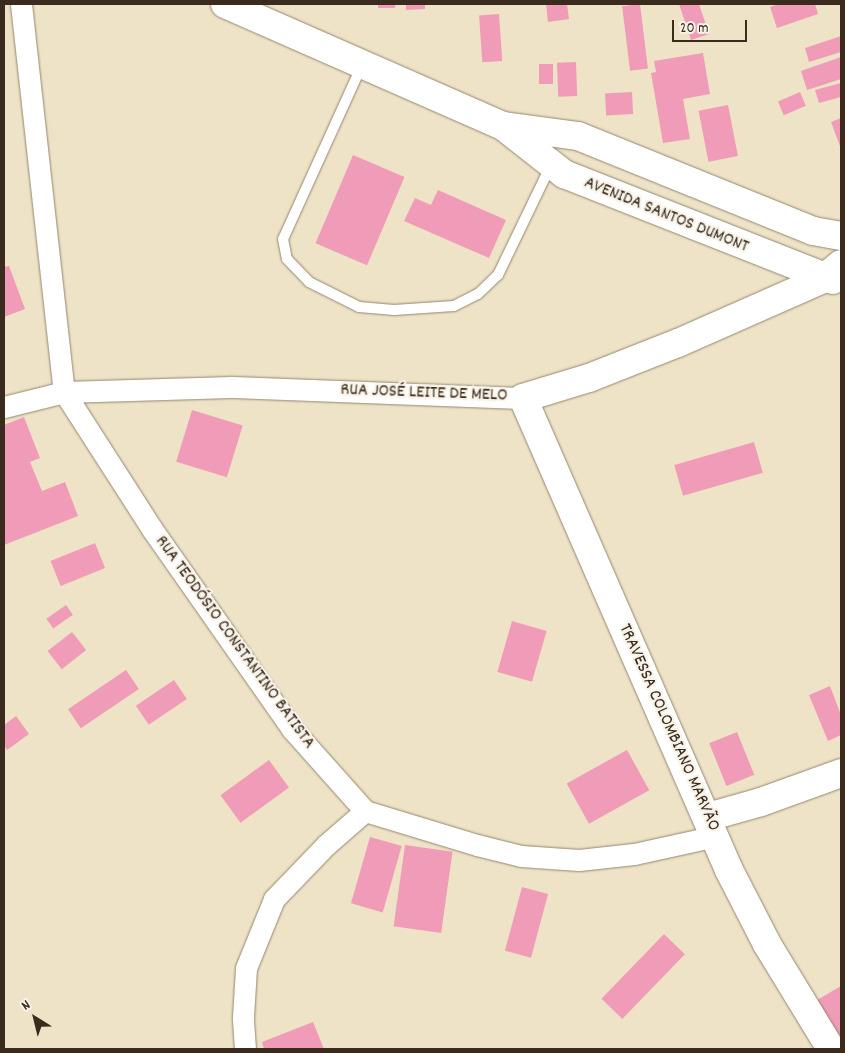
<!DOCTYPE html>
<html>
<head>
<meta charset="utf-8">
<style>
	body { margin:0 }
	#map { position:relative; width:845px; height:1053px; overflow:hidden; background:#eee3c6; font-family:Dekko,sans-serif }
	div>[style] { position:absolute }
	[style*='--x'] { left:calc(var(--x)*1px); top:calc(var(--y)*1px); width:calc(var(--w)*1px); rotate:calc(var(--a)*1deg) }
	.building>* { inset:0; background:#f09cb8; transform-origin:0 0 }
	.roads { filter:drop-shadow(0 0 1px #948672) drop-shadow(0 0 1px #948672) }
	.lane>* { height:10px; margin:-5px; padding:0 5px; transform-origin:5px; border-radius:5px; background:#fff }
	.street>* { height:21px; margin:-10.5px; padding:0 10.5px; transform-origin:10.5px; border-radius:10.5px; background:#fff }
	.secondary>* { height:28px; margin:-14px; padding:0 14px; transform-origin:14px; border-radius:14px; background:#fff }
	span { translate:-50% -50%; white-space:nowrap; text-align:center; line-height:1.15; -webkit-text-stroke:4.5px #f7f3e8; paint-order:stroke }
	.street-label { font-size:18px; color:#3b2a1e }
	.frame { position:absolute; inset:0; border:5px solid #3b2a1e; pointer-events:none }
	.north { position:absolute; left:10px; top:993px; width:50px; height:50px; -webkit-text-stroke:4px #f7f3e8; paint-order:stroke; rotate:324deg; font-size:14px; font-weight:700; line-height:20px; text-align:center; color:#3b2a1e }
	.north::after { content:''; display:block; margin:auto; width:18px; height:22px; background:#3b2a1e; clip-path:polygon(50% 0,100% 100%,50% 72%,0 100%) }
	.scale { position:absolute; left:672px; top:20px; width:75px; height:22px; box-sizing:border-box; border:2px solid #3b2a1e; border-top:0; padding-left:6px; font-size:15px; line-height:18px; white-space:nowrap; color:#3b2a1e; -webkit-text-stroke:4px #f7f3e8; paint-order:stroke }
</style>
</head>
<body>
<div id="map">
	<div class="building">
		<i style="left:378px;top:4px;width:17px;height:4px"></i>
		<i style="clip-path:polygon(406px 4px,425px 4px,425px 9px,406px 10px)"></i>
		<i style="clip-path:polygon(546px 4px,567px 4px,569px 19px,548px 22px)"></i>
		<i style="left:640px;top:4px;width:65px;height:18px;rotate:83deg"></i>
		<i style="clip-path:polygon(679px 4px,699px 4px,709px 34px,691px 40px)"></i>
		<i style="clip-path:polygon(779px 4px,815px 4px,818px 14px,777px 28px,770px 7px)"></i>
		<i style="left:499px;top:14px;width:47px;height:20px;rotate:86deg"></i>
		<i style="clip-path:polygon(841px 36px,841px 52px,809px 62px,805px 48px)"></i>
		<i style="clip-path:polygon(703px 53px,710px 94px,683px 99px,690px 139px,663px 143px,651px 73px,656px 72px,654px 61px)"></i>
		<i style="clip-path:polygon(841px 57px,841px 79px,807px 90px,801px 71px)"></i>
		<i style="left:576px;top:62px;width:34px;height:19px;rotate:88deg"></i>
		<i style="left:539px;top:64px;width:14px;height:20px"></i>
		<i style="clip-path:polygon(841px 83px,841px 97px,819px 103px,815px 90px)"></i>
		<i style="left:632px;top:92px;width:22px;height:27px;rotate:87deg"></i>
		<i style="left:800px;top:92px;width:15px;height:24px;rotate:67deg"></i>
		<i style="left:728px;top:105px;width:52px;height:30px;rotate:79deg"></i>
		<i style="clip-path:polygon(841px 118px,841px 149px,831px 122px)"></i>
		<i style="left:353px;top:155px;width:56px;height:96px;rotate:23deg"></i>
		<i style="clip-path:polygon(438px 190px,506px 220px,489px 258px,404px 221px,415px 198px,431px 205px)"></i>
		<i style="clip-path:polygon(9px 266px,25px 309px,4px 317px,4px 267px)"></i>
		<i style="left:192px;top:410px;width:53px;height:54px;rotate:17deg"></i>
		<i style="clip-path:polygon(24px 417px,40px 458px,30px 462px,42px 491px,65px 482px,78px 516px,4px 545px,4px 425px)"></i>
		<i style="left:754px;top:442px;width:32px;height:83px;rotate:74deg"></i>
		<i style="left:95px;top:543px;width:27px;height:48px;rotate:68deg"></i>
		<i style="left:66px;top:605px;width:12px;height:24px;rotate:55deg"></i>
		<i style="left:512px;top:621px;width:36px;height:53px;rotate:16deg"></i>
		<i style="left:72px;top:632px;width:23px;height:31px;rotate:52deg"></i>
		<i style="left:126px;top:670px;width:23px;height:70px;rotate:56deg"></i>
		<i style="left:174px;top:680px;width:23px;height:46px;rotate:56deg"></i>
		<i style="clip-path:polygon(830px 686px,841px 715px,841px 735px,828px 741px,809px 695px)"></i>
		<i style="clip-path:polygon(16px 716px,29px 734px,7px 750px,4px 745px,4px 725px)"></i>
		<i style="left:737px;top:732px;width:46px;height:30px;rotate:68deg"></i>
		<i style="left:627px;top:750px;width:46px;height:69px;rotate:61deg"></i>
		<i style="left:269px;top:760px;width:34px;height:60px;rotate:54deg"></i>
		<i style="left:370px;top:837px;width:33px;height:69px;rotate:16deg"></i>
		<i style="left:405px;top:845px;width:48px;height:82px;rotate:8deg"></i>
		<i style="left:522px;top:887px;width:27px;height:66px;rotate:15deg"></i>
		<i style="left:664px;top:934px;width:29px;height:90px;rotate:44deg"></i>
		<i style="clip-path:polygon(841px 986px,841px 1042px,817px 1000px)"></i>
		<i style="clip-path:polygon(313px 1022px,324px 1049px,264px 1049px,262px 1042px)"></i>
	</div>
	<div class="roads">
		<div class="lane">
			<i style="--x:362;--y:65;--w:191;--a:114.4"></i>
			<i style="--x:283;--y:239;--w:20;--a:79"></i>
			<i style="--x:287;--y:259;--w:32;--a:46"></i>
			<i style="--x:309;--y:282;--w:56;--a:26.6"></i>
			<i style="--x:359;--y:307;--w:35;--a:5"></i>
			<i style="--x:394;--y:310;--w:60;--a:-3.8"></i>
			<i style="--x:454;--y:306;--w:27;--a:-27"></i>
			<i style="--x:478;--y:294;--w:28;--a:-44"></i>
			<i style="--x:498;--y:275;--w:122;--a:-64.3"></i>
		</div>
		<div class="street">
			<i style="--x:21;--y:4;--w:390;--a:83.7"></i>
			<i style="--x:64;--y:392;--w:163;--a:57.3"></i>
			<i style="--x:152;--y:529;--w:244;--a:55"></i>
			<i style="--x:292;--y:729;--w:110;--a:48.3"></i>
			<i style="--x:365;--y:811;--w:117;--a:16.9"></i>
			<i style="--x:477;--y:845;--w:45;--a:14"></i>
			<i style="--x:521;--y:856;--w:58;--a:3.9"></i>
			<i style="--x:579;--y:860;--w:55;--a:-6.2"></i>
			<i style="--x:634;--y:854;--w:84;--a:-12.4"></i>
			<i style="--x:4;--y:407;--w:62;--a:-14"></i>
			<i style="--x:64;--y:392;--w:167;--a:-1.7"></i>
			<i style="--x:231;--y:387;--w:292;--a:2.2"></i>
			<i style="--x:245;--y:1049;--w:32;--a:-94"></i>
			<i style="--x:243;--y:1017;--w:49;--a:-86.5"></i>
			<i style="--x:246;--y:968;--w:74;--a:-67.9"></i>
			<i style="--x:274;--y:899;--w:75;--a:-46.1"></i>
			<i style="--x:326;--y:845;--w:52;--a:-41.1"></i>
		</div>
		<div class="secondary">
			<i style="--x:225;--y:4;--w:304;--a:23.7"></i>
			<i style="--x:503;--y:126;--w:78;--a:38.2"></i>
			<i style="--x:564;--y:174;--w:289;--a:21.5"></i>
			<i style="--x:504;--y:126;--w:75;--a:7.7"></i>
			<i style="--x:578;--y:136;--w:253;--a:22"></i>
			<i style="--x:813;--y:231;--w:28;--a:10"></i>
			<i style="--x:708;--y:817;--w:55;--a:-15.8"></i>
			<i style="--x:761;--y:802;--w:85;--a:-19.9"></i>
			<i style="--x:831;--y:1049;--w:123;--a:-121.4"></i>
			<i style="--x:767;--y:944;--w:83;--a:-117.2"></i>
			<i style="--x:729;--y:870;--w:515;--a:-113.58"></i>
			<i style="--x:523;--y:398;--w:69;--a:-16.9"></i>
			<i style="--x:589;--y:378;--w:96;--a:-21.5"></i>
			<i style="--x:678;--y:343;--w:158;--a:-23.8"></i>
			<i style="--x:823;--y:279;--w:23;--a:-40"></i>
		</div>
	</div>
	<div class="street-label">
		<span style="left:666px;top:216px;rotate:22deg">AVENIDA SANTOS DUMONT</span>
		<span style="left:424px;top:394px;rotate:2deg">RUA JOSÉ LEITE DE MELO</span>
		<span style="left:234px;top:643px;rotate:54deg">RUA TEODÓSIO CONSTANTINO BATISTA</span>
		<span style="left:668px;top:728px;rotate:66deg">TRAVESSA COLOMBIANO MARVÃO</span>
	</div>
	<div class="frame"></div>
	<div class="north">N</div>
	<div class="scale">20 m</div>
</div>
</body>
</html>
